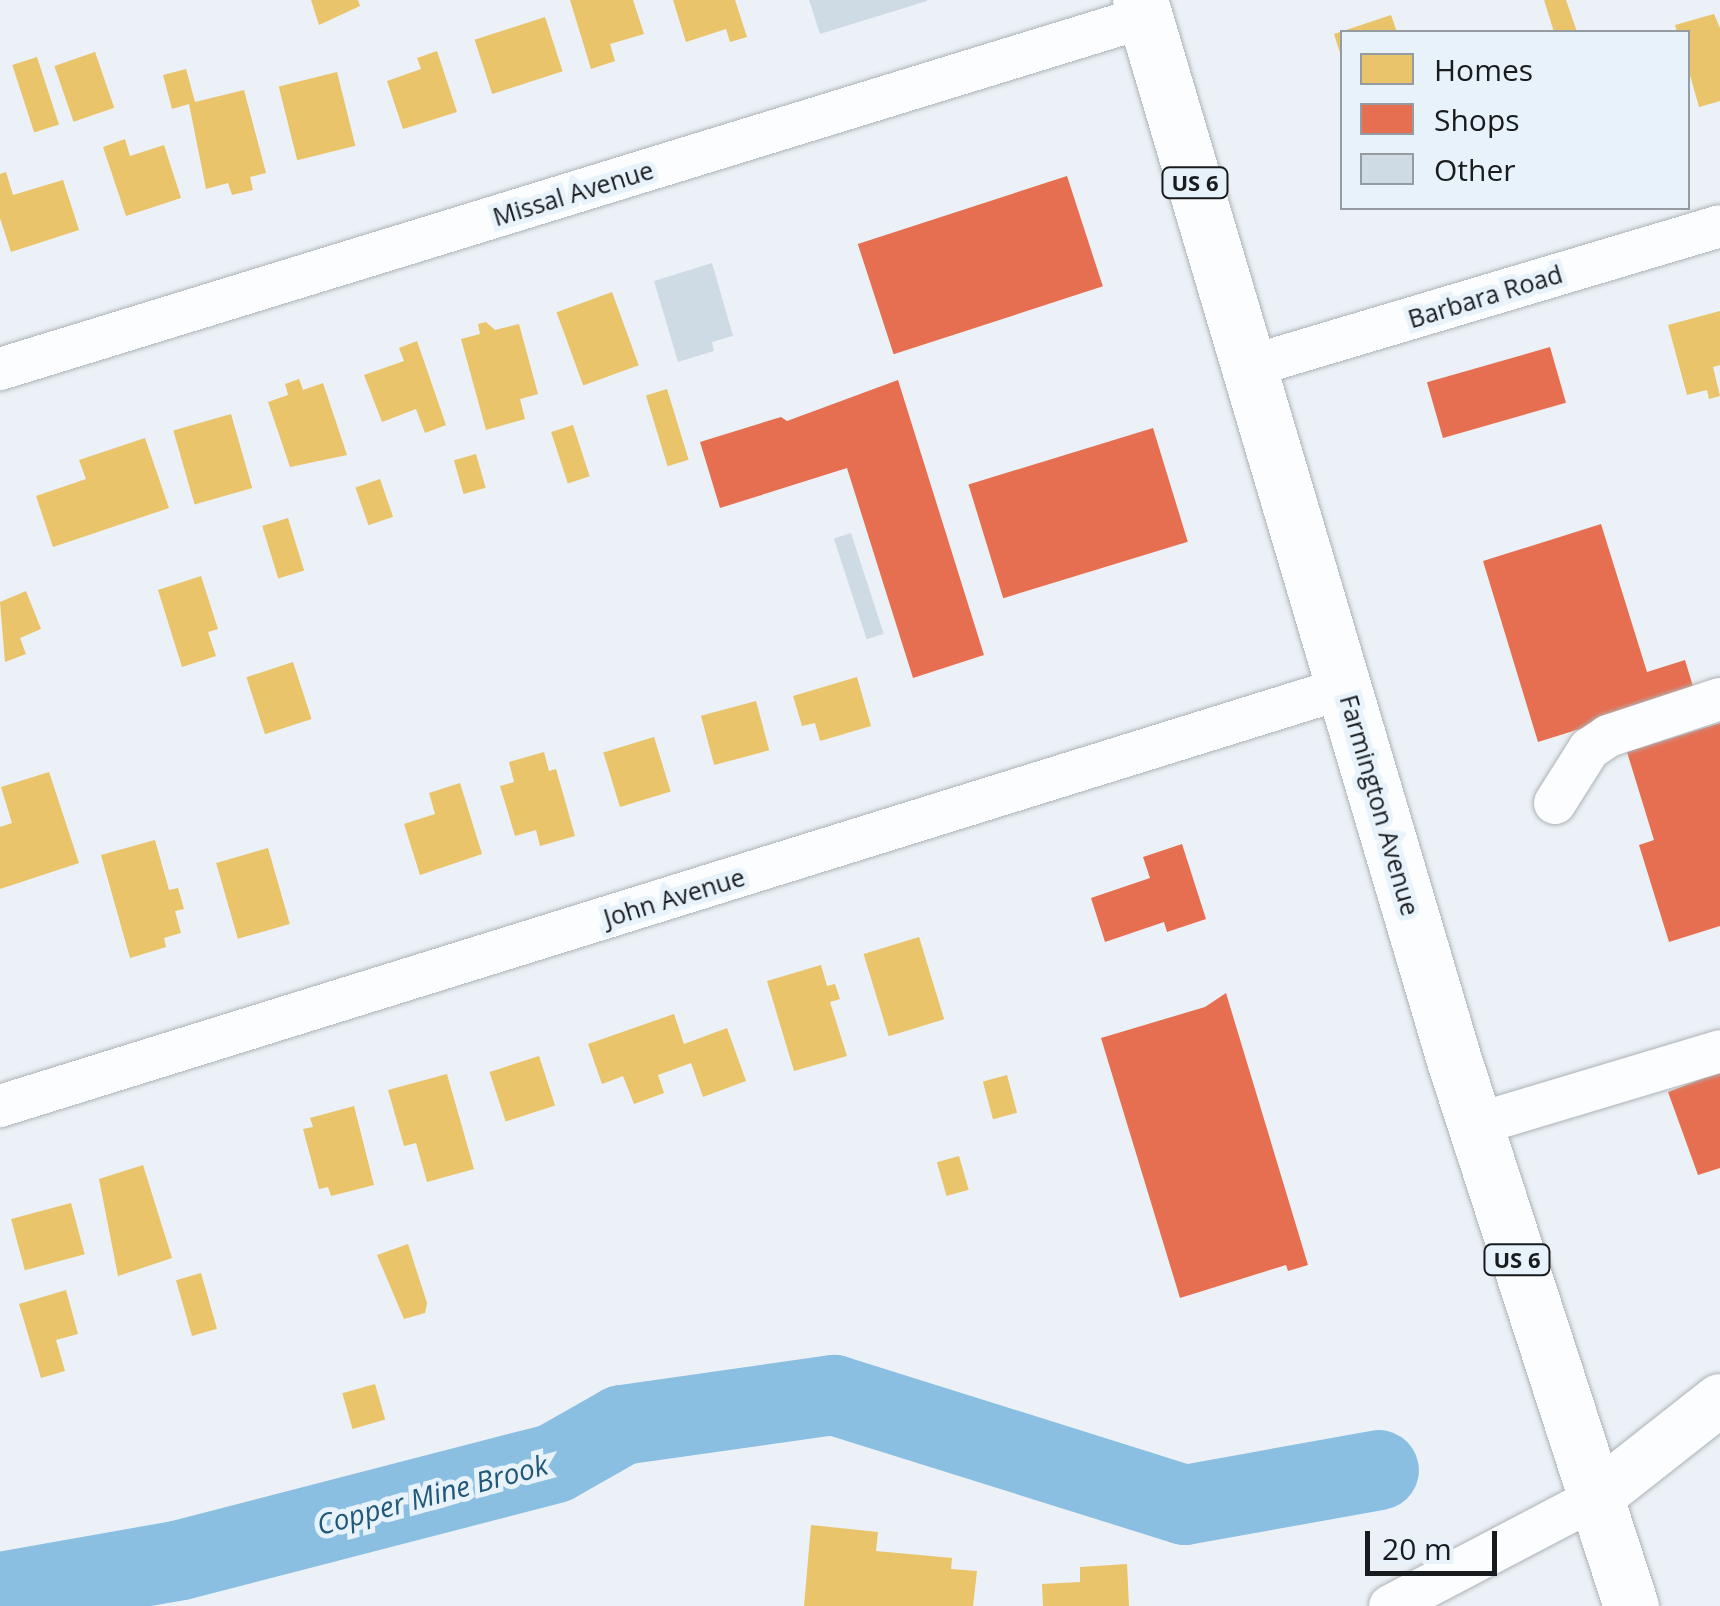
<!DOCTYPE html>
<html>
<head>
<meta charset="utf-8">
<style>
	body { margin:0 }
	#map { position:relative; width:1720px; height:1606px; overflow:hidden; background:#ebf1f6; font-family:"Open Sans",sans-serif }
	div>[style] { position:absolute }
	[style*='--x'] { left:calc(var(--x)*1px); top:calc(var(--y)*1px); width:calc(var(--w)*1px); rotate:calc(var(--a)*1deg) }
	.homes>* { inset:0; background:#e9c46a; transform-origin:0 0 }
	.shops>* { inset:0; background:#e76f51; transform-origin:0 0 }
	.river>* { height:80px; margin:-40px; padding:0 40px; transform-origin:40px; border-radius:40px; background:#8abfe2 }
	.building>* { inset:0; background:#cedbe5; transform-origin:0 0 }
	.roads { filter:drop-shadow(0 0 2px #adb2b6) drop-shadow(0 0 2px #adb2b6) }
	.minor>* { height:42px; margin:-21px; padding:0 21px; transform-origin:21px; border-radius:21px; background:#fcfdfe }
	.major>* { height:52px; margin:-26px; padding:0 26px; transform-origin:26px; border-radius:26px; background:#fcfdfe }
	.highway>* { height:55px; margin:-27.5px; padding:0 27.5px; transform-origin:27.5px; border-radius:27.5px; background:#fcfdfe }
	span { translate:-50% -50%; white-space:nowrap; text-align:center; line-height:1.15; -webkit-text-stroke:10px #e7f2fa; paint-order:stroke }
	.shield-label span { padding:2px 8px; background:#e7f2fa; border:2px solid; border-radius:8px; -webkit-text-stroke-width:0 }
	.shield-label { font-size:22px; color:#181c1f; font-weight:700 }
	.street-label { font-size:25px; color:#181c1f }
	.water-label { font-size:28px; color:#215779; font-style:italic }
	.legend { position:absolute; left:1340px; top:30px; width:350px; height:180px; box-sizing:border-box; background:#e7f2fa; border:2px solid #949ca2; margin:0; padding:12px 18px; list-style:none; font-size:30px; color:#181c1f }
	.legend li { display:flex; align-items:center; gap:20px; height:50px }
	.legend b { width:50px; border:2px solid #949ca2 }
	.scale { position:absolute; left:1365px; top:1531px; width:132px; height:45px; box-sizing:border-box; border:5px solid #181c1f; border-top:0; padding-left:12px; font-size:30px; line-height:35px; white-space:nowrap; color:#181c1f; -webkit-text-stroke:8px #e7f2fa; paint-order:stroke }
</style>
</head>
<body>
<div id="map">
	<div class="homes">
		<i style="clip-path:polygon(311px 0,358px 0,360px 6px,319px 25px)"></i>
		<i style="clip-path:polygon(570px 0,633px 0,644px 34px,610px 44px,615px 61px,591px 69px)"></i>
		<i style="clip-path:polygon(673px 0,735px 0,747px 37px,730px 42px,726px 29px,686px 42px)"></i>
		<i style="clip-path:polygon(1544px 0,1566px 0,1577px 32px,1554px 32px)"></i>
		<i style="clip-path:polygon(1714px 14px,1720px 28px,1720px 101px,1699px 107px,1688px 68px,1688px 32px,1677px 32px,1675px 25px)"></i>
		<i style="clip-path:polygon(1391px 15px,1397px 32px,1342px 32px,1342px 59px,1334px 34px)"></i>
		<i style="left:545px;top:17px;width:57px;height:74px;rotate:72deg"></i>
		<i style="clip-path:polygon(437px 51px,457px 112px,403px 129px,387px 81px,421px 69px,417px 58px)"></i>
		<i style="left:95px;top:52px;width:59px;height:43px;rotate:71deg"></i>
		<i style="left:37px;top:57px;width:71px;height:26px;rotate:72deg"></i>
		<i style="clip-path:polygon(186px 69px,195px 102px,244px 90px,266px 173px,250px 177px,253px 190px,232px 195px,228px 183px,206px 189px,189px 104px,172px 109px,163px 75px)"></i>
		<i style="left:337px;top:72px;width:76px;height:60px;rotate:76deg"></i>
		<i style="clip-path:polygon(125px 139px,130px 156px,164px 145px,181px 198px,126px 216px,103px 147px)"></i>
		<i style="clip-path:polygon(6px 172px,13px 195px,63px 180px,79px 230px,11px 252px,0 218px,0 174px)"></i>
		<i style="left:612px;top:292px;width:78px;height:59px;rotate:70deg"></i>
		<i style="clip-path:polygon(1720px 311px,1720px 365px,1713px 367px,1720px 396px,1709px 399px,1707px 390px,1687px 395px,1668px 325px)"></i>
		<i style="clip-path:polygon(486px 322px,495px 330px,519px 324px,538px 394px,520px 399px,525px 419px,486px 430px,461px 339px,480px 334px,478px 324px)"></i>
		<i style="clip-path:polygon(417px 341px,446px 425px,425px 433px,416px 409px,382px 422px,364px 375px,404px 361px,399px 348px)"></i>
		<i style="clip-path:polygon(299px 379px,303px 390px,323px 383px,347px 455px,290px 467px,268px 402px,288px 395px,285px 384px)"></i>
		<i style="left:667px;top:389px;width:74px;height:22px;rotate:73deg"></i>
		<i style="left:231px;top:414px;width:77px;height:60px;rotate:74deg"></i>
		<i style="left:573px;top:425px;width:54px;height:23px;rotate:72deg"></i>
		<i style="clip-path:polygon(145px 438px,169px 508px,53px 547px,36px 496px,86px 479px,79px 460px)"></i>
		<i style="left:476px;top:454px;width:35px;height:23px;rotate:74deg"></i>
		<i style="left:380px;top:479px;width:40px;height:26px;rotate:71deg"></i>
		<i style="left:288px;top:518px;width:55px;height:27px;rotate:73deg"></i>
		<i style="clip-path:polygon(201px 576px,218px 629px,208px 632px,216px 656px,182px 667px,158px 590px)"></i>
		<i style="clip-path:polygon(26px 591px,41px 629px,20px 638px,26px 654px,5px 662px,0 602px)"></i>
		<i style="left:293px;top:662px;width:60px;height:49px;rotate:72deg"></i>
		<i style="clip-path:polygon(857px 677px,871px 726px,820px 741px,815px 723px,802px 726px,793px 696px)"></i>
		<i style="left:756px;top:701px;width:51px;height:57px;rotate:75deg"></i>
		<i style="left:654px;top:737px;width:57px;height:53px;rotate:73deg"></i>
		<i style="clip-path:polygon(544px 752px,549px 771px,556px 769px,575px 836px,540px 846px,536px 830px,515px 836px,500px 786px,514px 782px,509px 762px)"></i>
		<i style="clip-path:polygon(49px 772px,79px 863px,0 889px,0 827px,12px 823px,1px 787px)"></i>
		<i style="clip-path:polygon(460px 783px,482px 854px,420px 875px,404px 824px,435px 814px,429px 793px)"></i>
		<i style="clip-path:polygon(155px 840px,169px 890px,178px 888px,184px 909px,175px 911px,181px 933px,164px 938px,166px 947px,130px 958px,101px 855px)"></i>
		<i style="left:268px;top:848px;width:79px;height:54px;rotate:74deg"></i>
		<i style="left:919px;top:937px;width:86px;height:58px;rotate:73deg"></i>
		<i style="clip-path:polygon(821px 965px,827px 986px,835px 984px,840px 999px,830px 1002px,847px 1056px,794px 1071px,767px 981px)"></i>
		<i style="clip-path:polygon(674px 1014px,684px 1044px,727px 1028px,746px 1081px,703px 1097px,691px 1063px,658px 1075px,664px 1093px,634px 1104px,623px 1076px,602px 1084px,588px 1044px)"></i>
		<i style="left:539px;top:1056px;width:52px;height:52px;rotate:72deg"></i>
		<i style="clip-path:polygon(447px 1074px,474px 1169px,427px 1182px,416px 1143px,404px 1146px,388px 1090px)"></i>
		<i style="left:1007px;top:1075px;width:39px;height:25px;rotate:75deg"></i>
		<i style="clip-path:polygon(354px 1106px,374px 1185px,331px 1196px,328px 1187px,319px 1189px,303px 1129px,313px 1127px,310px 1118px)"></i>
		<i style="left:959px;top:1156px;width:35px;height:23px;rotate:74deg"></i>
		<i style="clip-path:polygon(143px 1165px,172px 1258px,118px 1276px,99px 1179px)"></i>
		<i style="left:71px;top:1203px;width:53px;height:62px;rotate:75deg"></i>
		<i style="clip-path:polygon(408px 1244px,427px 1303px,425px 1313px,404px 1319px,377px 1255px)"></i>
		<i style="left:201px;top:1273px;width:58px;height:26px;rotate:74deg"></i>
		<i style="clip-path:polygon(66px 1290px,78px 1334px,56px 1340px,65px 1371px,41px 1378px,19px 1304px)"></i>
		<i style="left:375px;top:1384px;width:37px;height:34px;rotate:74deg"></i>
		<i style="clip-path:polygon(811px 1525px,878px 1532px,876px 1551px,952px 1558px,951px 1569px,977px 1571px,973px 1606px,804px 1606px)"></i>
		<i style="clip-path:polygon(1127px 1564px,1129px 1606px,1043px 1606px,1042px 1584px,1080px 1582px,1080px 1567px)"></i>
	</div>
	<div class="shops">
		<i style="left:1067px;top:176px;width:116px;height:220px;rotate:72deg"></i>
		<i style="left:1550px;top:347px;width:58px;height:128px;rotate:74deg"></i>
		<i style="clip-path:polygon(898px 380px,984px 655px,913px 678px,847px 468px,720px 508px,700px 442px,781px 417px,787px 421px)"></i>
		<i style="left:1153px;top:428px;width:119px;height:193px;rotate:73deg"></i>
		<i style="clip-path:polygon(1601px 524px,1647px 672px,1685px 660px,1695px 693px,1538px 742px,1483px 561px)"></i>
		<i style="clip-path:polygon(1720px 723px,1720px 926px,1669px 942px,1639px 845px,1654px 840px,1627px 752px)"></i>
		<i style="clip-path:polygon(1182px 844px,1206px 919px,1167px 932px,1164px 922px,1105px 942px,1091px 898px,1150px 878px,1143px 857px)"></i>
		<i style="clip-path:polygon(1226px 993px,1308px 1265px,1288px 1271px,1286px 1265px,1180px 1298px,1101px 1038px,1205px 1007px)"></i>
		<i style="clip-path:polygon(1720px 1072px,1720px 1168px,1698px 1175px,1668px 1092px)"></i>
	</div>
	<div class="river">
		<i style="--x:0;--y:1592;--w:184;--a:-10"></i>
		<i style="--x:181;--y:1560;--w:386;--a:-14.5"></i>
		<i style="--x:555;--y:1463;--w:77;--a:-29.6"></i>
		<i style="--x:622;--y:1425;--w:214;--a:-8.1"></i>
		<i style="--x:834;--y:1395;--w:368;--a:17.4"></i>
		<i style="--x:1185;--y:1505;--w:197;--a:-10.2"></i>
	</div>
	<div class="building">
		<i style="clip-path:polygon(809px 0,927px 0,927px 1px,820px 34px)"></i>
		<i style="clip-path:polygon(712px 263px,733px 336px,712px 342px,714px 351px,678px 362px,654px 281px)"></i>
		<i style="left:851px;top:533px;width:106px;height:18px;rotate:72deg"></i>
	</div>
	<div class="roads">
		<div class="minor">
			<i style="--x:1251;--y:366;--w:489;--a:-16.6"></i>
			<i style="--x:0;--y:369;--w:1198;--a:-17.09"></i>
			<i style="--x:1555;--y:803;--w:64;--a:-57.8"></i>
			<i style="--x:1589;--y:749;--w:23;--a:-34"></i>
			<i style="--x:1608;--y:736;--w:118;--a:-18.3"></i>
			<i style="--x:0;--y:1106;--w:1411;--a:-17.28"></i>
			<i style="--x:1474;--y:1125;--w:257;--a:-16.7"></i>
			<i style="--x:1390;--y:1606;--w:230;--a:-27.7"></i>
		</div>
		<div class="major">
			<i style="--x:1594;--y:1499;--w:160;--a:-38.2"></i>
		</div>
		<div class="highway">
			<i style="--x:1140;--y:0;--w:1102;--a:73.5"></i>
			<i style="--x:1453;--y:1057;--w:577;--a:72.04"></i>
		</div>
	</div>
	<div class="shield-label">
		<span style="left:1195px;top:183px">US 6</span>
		<span style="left:1517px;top:1260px">US 6</span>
	</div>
	<div class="street-label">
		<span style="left:573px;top:193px;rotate:-17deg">Missal Avenue</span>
		<span style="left:1485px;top:296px;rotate:-17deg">Barbara Road</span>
		<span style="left:1380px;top:805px;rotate:74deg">Farmington Avenue</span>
		<span style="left:674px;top:897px;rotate:-17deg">John Avenue</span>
	</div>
	<div class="water-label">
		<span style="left:432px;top:1494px;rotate:-15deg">Copper Mine Brook</span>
	</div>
	<ul class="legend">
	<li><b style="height:28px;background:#e9c46a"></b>Homes</li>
	<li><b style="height:28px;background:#e76f51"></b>Shops</li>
	<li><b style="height:28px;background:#cedbe5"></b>Other</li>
	</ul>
	<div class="scale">20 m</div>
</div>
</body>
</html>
